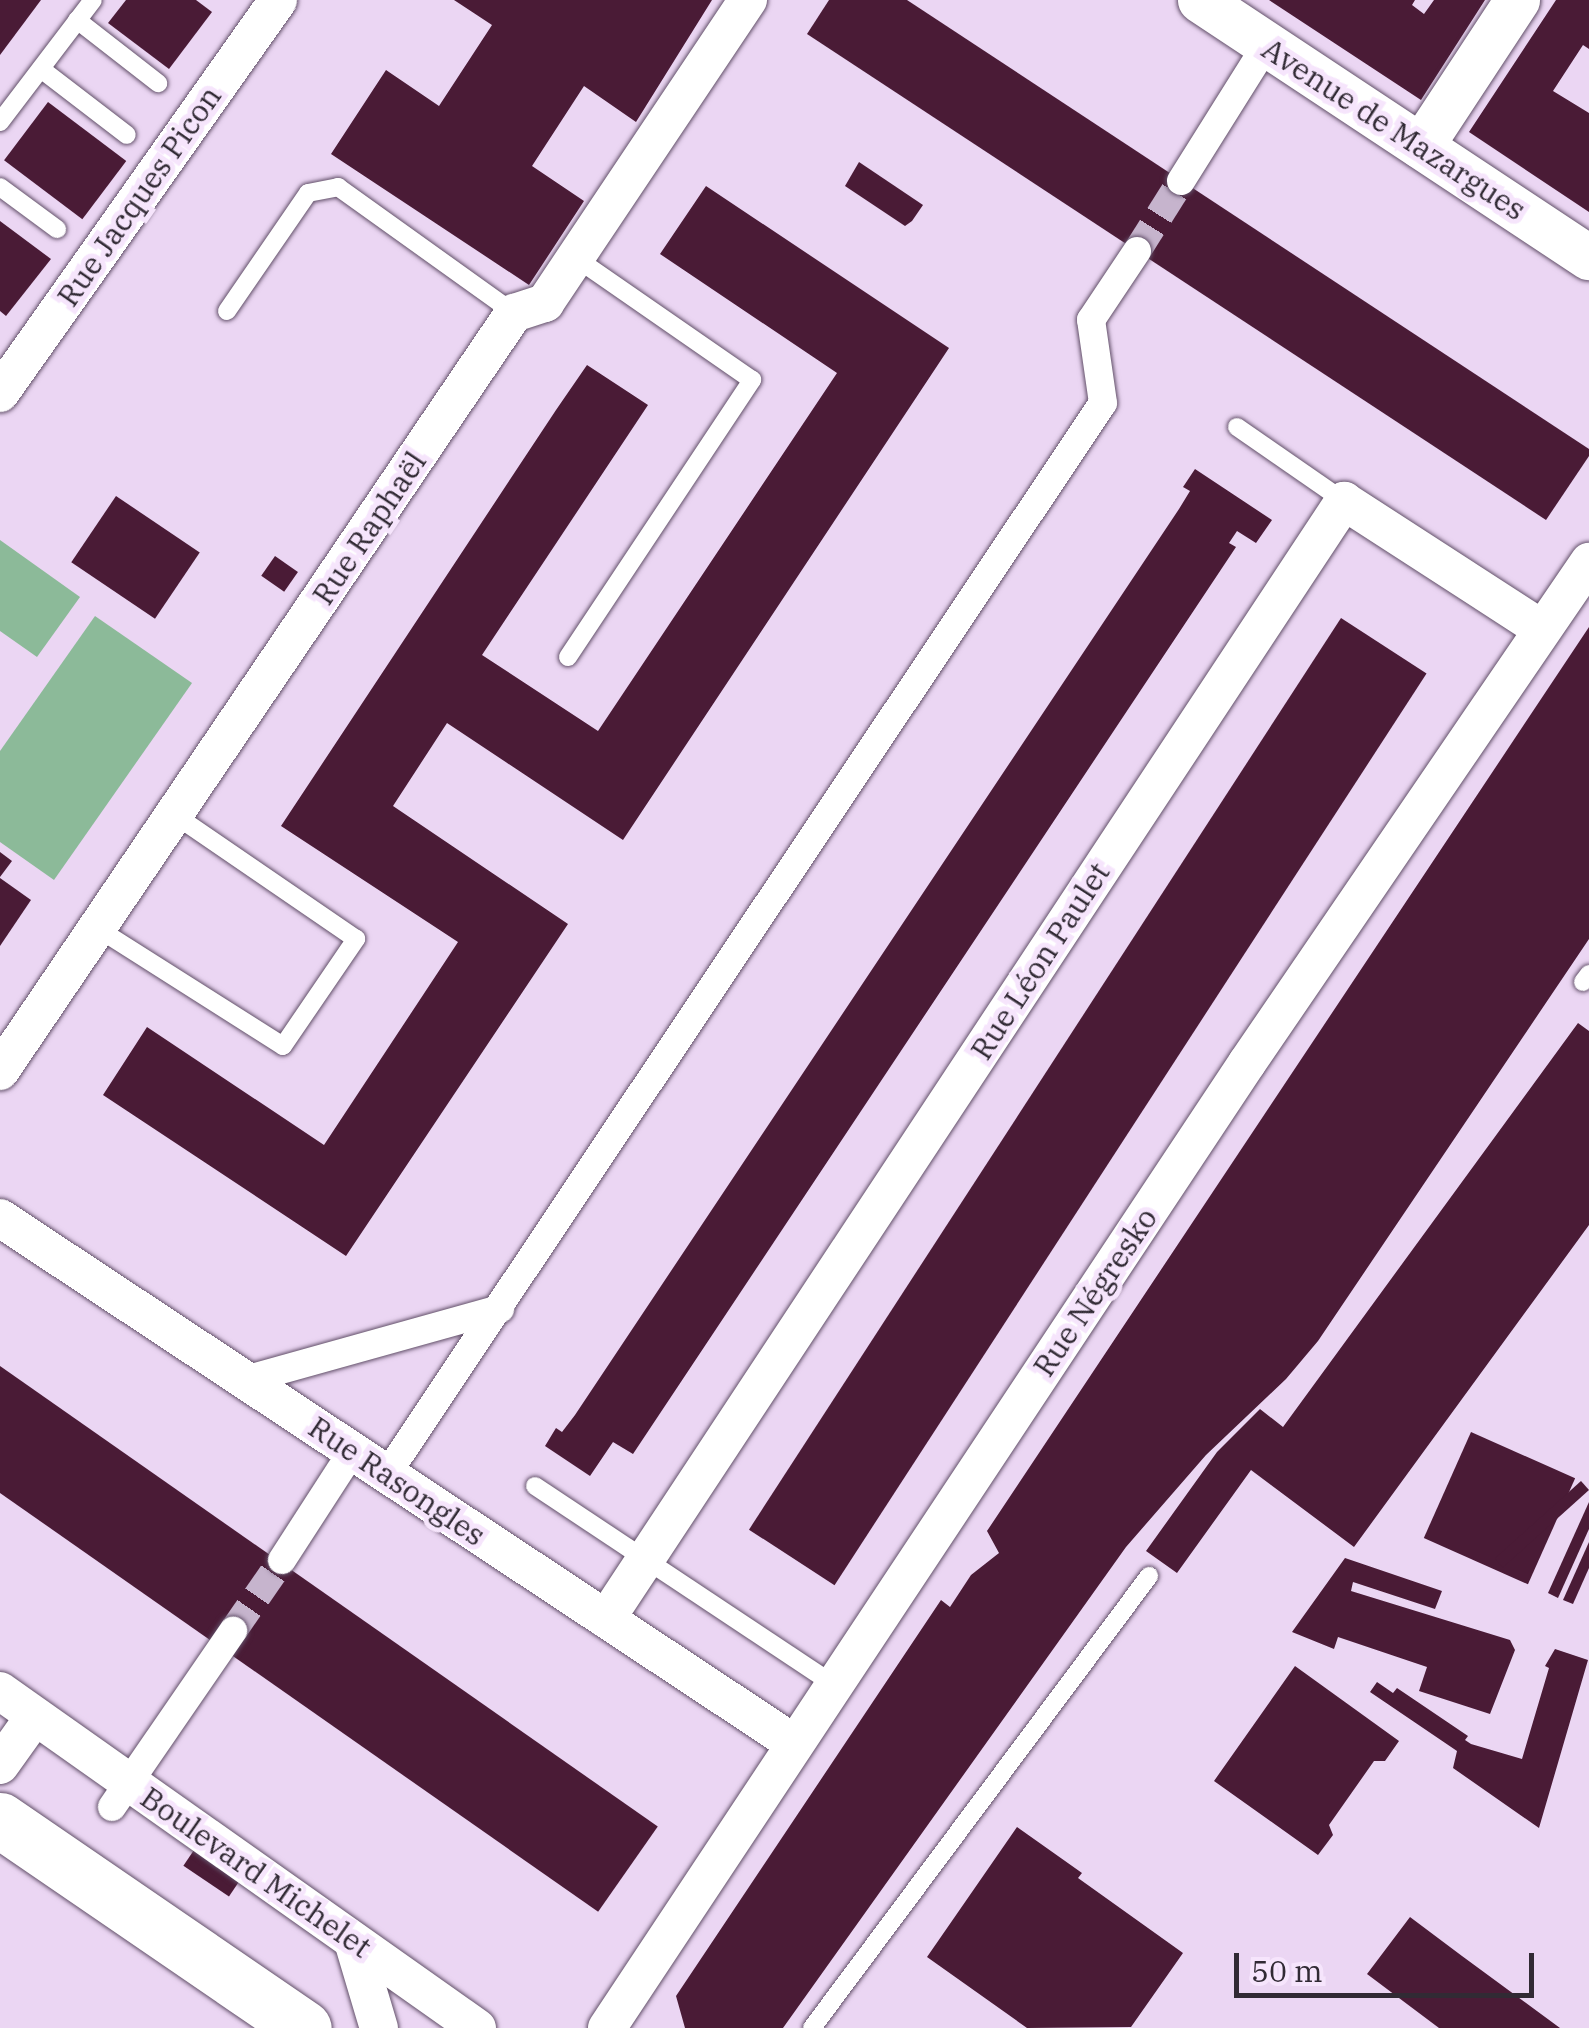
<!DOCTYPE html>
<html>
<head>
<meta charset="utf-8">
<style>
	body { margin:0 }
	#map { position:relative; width:1589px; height:2028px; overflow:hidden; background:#ebd6f3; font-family:"IBM Plex Serif",serif }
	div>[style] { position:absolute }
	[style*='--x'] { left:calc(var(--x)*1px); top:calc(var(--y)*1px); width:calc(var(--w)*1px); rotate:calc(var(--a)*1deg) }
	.green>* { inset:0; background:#8cba99 }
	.building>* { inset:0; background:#4a1b36; transform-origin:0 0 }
	.pedestrian-tunnel>* { height:28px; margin-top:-14px; transform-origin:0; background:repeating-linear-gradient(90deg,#c6b4cd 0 28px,transparent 0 42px) }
	.roads { filter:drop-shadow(0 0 2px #625069) drop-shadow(0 0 2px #625069) }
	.service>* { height:18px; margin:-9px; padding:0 9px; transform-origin:9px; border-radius:9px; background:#fff }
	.pedestrian>* { height:28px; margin:-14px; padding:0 14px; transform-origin:14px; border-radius:14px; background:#fff }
	.minor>* { height:38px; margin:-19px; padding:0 19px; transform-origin:19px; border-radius:19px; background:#fff }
	.tertiary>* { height:45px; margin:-22.5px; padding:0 22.5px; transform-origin:22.5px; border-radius:22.5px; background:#fff }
	.primary>* { height:55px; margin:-27.5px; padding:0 27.5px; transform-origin:27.5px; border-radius:27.5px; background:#fff }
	span { translate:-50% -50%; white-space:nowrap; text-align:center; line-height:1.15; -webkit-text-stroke:10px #f6e5fc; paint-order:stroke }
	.street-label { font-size:30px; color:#312a34 }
	.scale { position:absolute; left:1234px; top:1953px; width:300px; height:45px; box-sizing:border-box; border:5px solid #312a34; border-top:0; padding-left:12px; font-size:30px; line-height:35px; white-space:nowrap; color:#312a34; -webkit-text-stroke:8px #f6e5fc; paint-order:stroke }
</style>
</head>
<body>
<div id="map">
	<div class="green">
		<i style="clip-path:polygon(0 540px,80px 597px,37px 657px,0 631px)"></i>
		<i style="clip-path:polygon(95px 616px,192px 683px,54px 880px,0 842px,0 751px)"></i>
	</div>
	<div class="building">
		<i style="clip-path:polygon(0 0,41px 0,0 55px)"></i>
		<i style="clip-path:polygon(126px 0,196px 0,212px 12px,169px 69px,108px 23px)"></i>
		<i style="clip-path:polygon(454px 0,712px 0,636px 122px,584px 86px,532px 166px,584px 201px,529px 285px,331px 154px,386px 70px,439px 106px,492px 25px)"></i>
		<i style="clip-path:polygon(829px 0,907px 0,1589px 449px,1589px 456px,1546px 520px,807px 34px)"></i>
		<i style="clip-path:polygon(1269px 0,1415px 0,1412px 5px,1424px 14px,1434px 0,1485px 0,1421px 100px)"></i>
		<i style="clip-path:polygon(1556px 0,1589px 0,1589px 49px,1583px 45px,1553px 91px,1589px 113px,1589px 212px,1469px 132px)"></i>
		<i style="left:48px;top:102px;width:98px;height:73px;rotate:37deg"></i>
		<i style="clip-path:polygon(859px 162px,923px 205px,912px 221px,905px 226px,845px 186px)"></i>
		<i style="clip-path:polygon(706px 186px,949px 348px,623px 840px,447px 723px,393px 806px,568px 924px,346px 1256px,103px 1095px,147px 1027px,324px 1145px,458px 942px,281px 826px,556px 410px,587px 365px,648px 405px,482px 655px,598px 731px,837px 373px,660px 254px)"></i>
		<i style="clip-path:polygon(0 221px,51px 259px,6px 316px,0 311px)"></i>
		<i style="clip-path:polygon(1195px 469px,1272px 520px,1256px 543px,1237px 531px,1229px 543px,1236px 547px,633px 1454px,613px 1442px,590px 1476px,545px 1446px,556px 1428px,562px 1432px,575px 1415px,1179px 509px,1190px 491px,1183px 487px)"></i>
		<i style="left:116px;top:496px;width:101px;height:80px;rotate:34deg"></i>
		<i style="left:275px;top:556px;width:28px;height:24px;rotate:35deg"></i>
		<i style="left:1341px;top:618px;width:102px;height:1087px;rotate:33deg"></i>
		<i style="clip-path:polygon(1589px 627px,1589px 939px,1318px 1341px,1286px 1379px,1206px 1455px,1126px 1547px,783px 2028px,685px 2028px,676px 1996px,941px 1600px,950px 1607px,971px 1575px,999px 1553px,987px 1531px)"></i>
		<i style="clip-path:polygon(0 852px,12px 861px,0 877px)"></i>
		<i style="clip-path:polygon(0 878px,31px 900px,0 946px)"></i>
		<i style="clip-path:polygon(1578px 1023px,1589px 1031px,1589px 1225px,1354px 1547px,1251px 1470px,1177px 1573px,1146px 1551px,1217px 1452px,1260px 1409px,1283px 1427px)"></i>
		<i style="left:0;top:1366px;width:803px;height:104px;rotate:35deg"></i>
		<i style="left:1471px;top:1432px;width:114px;height:116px;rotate:24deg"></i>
		<i style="left:1581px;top:1481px;width:12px;height:116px;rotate:48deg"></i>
		<i style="clip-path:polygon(1589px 1502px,1589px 1529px,1558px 1598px,1548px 1593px)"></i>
		<i style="clip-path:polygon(1589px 1542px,1589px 1568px,1573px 1604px,1563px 1600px)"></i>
		<i style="clip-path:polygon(1345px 1558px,1442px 1591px,1435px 1609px,1353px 1582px,1351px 1591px,1510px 1640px,1515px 1650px,1490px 1714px,1419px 1691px,1427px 1667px,1338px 1637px,1334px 1649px,1292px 1632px)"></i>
		<i style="clip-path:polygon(1555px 1649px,1588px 1660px,1539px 1828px,1453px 1768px,1457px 1751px,1370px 1692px,1377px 1682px,1393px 1693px,1397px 1688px,1468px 1736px,1465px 1740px,1471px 1744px,1522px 1759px,1549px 1668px,1545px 1666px)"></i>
		<i style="clip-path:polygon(1295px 1666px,1399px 1741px,1385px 1761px,1374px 1761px,1329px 1825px,1333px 1835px,1318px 1855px,1214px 1781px)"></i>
		<i style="clip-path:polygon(1017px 1827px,1082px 1873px,1078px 1878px,1183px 1953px,1131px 2027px,1027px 2028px,927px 1957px)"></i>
		<i style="left:194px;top:1850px;width:55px;height:19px;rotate:34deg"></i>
		<i style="clip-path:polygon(1410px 1917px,1462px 1956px,1560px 2028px,1439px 2028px,1367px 1974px)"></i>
	</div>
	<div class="pedestrian-tunnel">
		<i style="--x:1137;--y:251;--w:83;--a:-57.8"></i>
		<i style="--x:233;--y:1631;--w:86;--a:-55.4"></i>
	</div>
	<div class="roads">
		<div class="service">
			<i style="--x:77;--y:20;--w:103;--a:37.9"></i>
			<i style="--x:41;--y:69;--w:108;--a:37.5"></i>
			<i style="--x:0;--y:122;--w:153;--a:-52.7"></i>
			<i style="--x:0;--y:187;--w:71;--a:36.4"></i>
			<i style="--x:227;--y:311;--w:143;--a:-55.5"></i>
			<i style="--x:308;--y:193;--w:31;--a:-11"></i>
			<i style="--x:338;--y:187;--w:216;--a:35.6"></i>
			<i style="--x:1237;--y:427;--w:130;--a:34.7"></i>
			<i style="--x:568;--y:657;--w:333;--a:-56.4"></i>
			<i style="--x:752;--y:380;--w:214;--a:-145.3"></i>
			<i style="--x:97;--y:928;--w:220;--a:32.4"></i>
			<i style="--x:283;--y:1046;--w:130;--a:-55.7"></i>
			<i style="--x:356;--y:939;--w:219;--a:-145.6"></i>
			<i style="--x:1583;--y:982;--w:10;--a:-53"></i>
			<i style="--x:535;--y:1486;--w:360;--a:33.6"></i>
			<i style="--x:812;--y:2028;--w:564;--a:-53.29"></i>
		</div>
		<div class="pedestrian">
			<i style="--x:1181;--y:181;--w:162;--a:-57.9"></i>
			<i style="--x:245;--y:1380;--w:265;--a:-15.6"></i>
			<i style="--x:387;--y:1474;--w:1288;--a:-56.24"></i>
			<i style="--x:1103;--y:403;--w:84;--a:-98.2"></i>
			<i style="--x:1091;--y:320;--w:83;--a:-56.3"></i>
			<i style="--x:282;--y:1560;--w:129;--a:-57.1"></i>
			<i style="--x:112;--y:1807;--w:214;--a:-55.5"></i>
		</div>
		<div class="minor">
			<i style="--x:0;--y:393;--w:481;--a:-54.7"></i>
			<i style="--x:0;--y:1071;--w:916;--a:-55.86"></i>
			<i style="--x:514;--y:313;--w:33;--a:-18"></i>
			<i style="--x:545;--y:303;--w:365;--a:-56.2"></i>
			<i style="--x:0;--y:1218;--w:953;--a:33.49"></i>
			<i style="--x:606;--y:1619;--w:1340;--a:-56.57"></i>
			<i style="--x:1344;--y:501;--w:236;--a:32.9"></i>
			<i style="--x:0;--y:1691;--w:584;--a:35.24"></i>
			<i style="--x:0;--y:1765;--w:60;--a:-54.5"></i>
			<i style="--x:353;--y:1941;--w:91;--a:73.4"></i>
			<i style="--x:607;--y:2028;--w:1158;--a:-56.45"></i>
			<i style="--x:1247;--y:1063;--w:607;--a:-55.68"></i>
		</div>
		<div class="tertiary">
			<i style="--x:1200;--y:0;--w:466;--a:33.5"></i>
			<i style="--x:1421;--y:146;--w:175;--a:-56.7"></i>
		</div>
		<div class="primary">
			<i style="--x:0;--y:1820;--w:368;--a:34.4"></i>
		</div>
	</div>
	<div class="street-label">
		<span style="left:1394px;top:129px;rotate:33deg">Avenue de Mazargues</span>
		<span style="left:139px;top:196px;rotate:-55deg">Rue Jacques Picon</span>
		<span style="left:369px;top:528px;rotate:-56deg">Rue Raphaël</span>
		<span style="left:1040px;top:961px;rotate:-57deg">Rue Léon Paulet</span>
		<span style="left:1095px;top:1292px;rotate:-56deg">Rue Négresko</span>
		<span style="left:397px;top:1481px;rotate:34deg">Rue Rasongles</span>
		<span style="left:256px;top:1872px;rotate:35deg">Boulevard Michelet</span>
	</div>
	<div class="scale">50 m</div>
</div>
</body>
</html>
